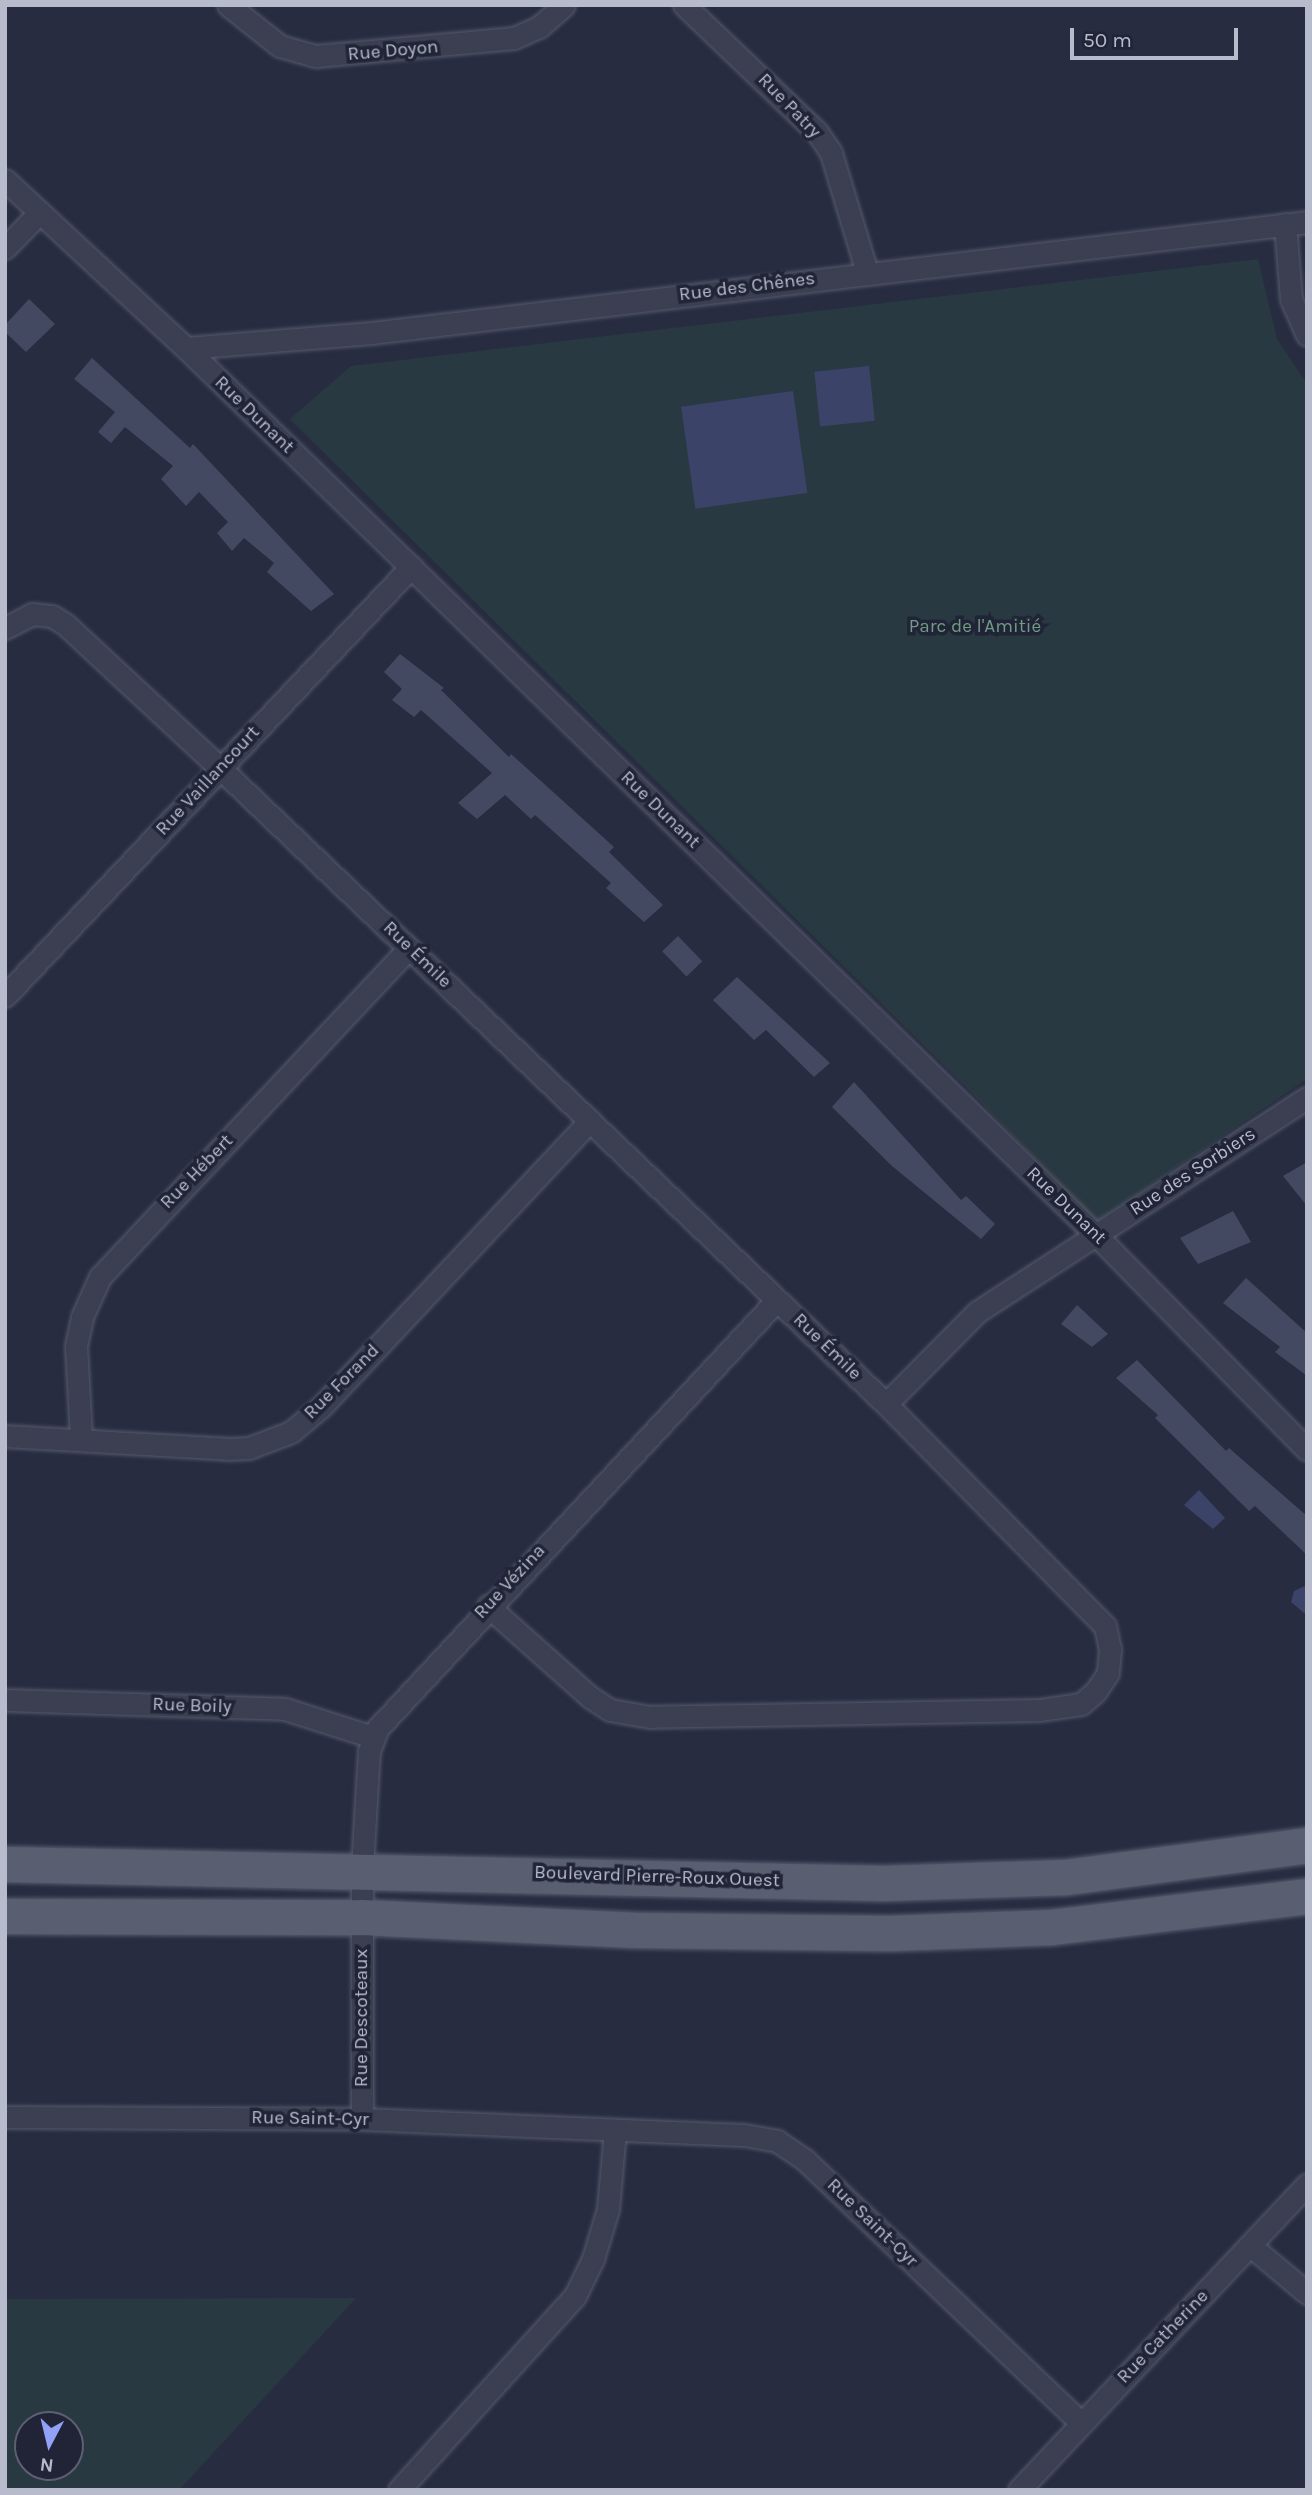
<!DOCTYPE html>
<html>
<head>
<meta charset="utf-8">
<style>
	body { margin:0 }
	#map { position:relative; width:1312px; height:2495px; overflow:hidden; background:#272c41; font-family:Karla,sans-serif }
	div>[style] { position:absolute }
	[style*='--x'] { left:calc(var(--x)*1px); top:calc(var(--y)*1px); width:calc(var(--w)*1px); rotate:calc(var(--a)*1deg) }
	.green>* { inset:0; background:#293942 }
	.water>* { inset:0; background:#3b4368; transform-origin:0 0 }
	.building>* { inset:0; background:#434961; transform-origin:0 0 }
	.roads { filter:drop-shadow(0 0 2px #565a6b) drop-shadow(0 0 2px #565a6b) }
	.minor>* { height:21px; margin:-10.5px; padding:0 10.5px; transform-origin:10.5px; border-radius:10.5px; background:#3b3f51 }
	.primary>* { height:35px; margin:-17.5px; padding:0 17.5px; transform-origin:17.5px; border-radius:17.5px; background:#595e71 }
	span { translate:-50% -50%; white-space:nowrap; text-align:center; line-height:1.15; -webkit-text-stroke:7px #202436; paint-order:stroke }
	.street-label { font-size:19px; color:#b8bbcb }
	.park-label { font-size:19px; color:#709c84 }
	.frame { position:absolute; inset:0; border:7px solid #b8bbcb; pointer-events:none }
	.north { position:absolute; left:14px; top:2411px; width:70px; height:70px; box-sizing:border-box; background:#202436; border:2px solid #5d6072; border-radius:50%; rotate:187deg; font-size:19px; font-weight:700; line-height:28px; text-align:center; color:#b8bbcb }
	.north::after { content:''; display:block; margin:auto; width:24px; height:32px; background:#92a1f6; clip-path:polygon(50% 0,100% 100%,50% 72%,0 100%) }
	.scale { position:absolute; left:1070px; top:28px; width:168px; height:32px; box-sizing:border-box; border:4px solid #b8bbcb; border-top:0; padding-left:9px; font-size:21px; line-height:24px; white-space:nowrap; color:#b8bbcb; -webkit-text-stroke:5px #202436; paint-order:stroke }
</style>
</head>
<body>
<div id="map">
	<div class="green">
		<i style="clip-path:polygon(1258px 259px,1277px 339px,1307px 384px,1307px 1079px,1096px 1222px,968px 1089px,290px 419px,351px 366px)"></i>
		<i style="clip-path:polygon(evenodd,356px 2298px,179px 2490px,5px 2490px,5px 2299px,356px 2298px,70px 2425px,70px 2467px,28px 2467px,28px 2425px,70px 2425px)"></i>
	</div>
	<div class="water">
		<i style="left:869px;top:366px;width:55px;height:55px;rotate:84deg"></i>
		<i style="left:793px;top:391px;width:103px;height:113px;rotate:82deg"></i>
		<i style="clip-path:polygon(1199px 1490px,1225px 1518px,1213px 1529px,1184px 1505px)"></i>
		<i style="clip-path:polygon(1307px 1585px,1307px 1612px,1304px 1613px,1291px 1602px,1294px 1591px)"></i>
	</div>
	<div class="building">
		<i style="clip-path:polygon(29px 299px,55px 324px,26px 352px,5px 332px,5px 325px)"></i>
		<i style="clip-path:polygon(92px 358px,190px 448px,193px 444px,334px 594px,311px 611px,267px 572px,274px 563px,244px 538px,232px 551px,217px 533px,228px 522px,199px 492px,186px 506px,161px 479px,173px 466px,125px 427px,111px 443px,98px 432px,115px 412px,74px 379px)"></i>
		<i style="clip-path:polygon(400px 654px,444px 688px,441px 690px,509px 757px,511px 754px,614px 847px,609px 852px,663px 905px,644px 922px,606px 888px,611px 883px,535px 815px,531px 819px,505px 795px,477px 819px,458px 803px,492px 773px,421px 710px,414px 717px,392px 700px,402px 689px,384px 672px)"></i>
		<i style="left:678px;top:936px;width:35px;height:22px;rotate:46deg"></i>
		<i style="clip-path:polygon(737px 977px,830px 1063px,814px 1077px,766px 1030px,754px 1040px,713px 1000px)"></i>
		<i style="clip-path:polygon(854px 1082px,961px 1200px,966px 1196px,995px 1224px,981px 1239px,892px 1166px,832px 1107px)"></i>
		<i style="clip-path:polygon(1307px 1162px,1307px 1206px,1283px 1176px)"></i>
		<i style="clip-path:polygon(1233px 1211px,1251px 1242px,1198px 1264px,1180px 1238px)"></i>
		<i style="clip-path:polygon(1246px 1278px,1307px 1333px,1307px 1376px,1275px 1352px,1280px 1347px,1223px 1303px)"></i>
		<i style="clip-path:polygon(1077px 1305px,1108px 1334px,1092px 1347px,1061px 1324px)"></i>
		<i style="clip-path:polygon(1137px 1360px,1226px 1451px,1229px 1448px,1307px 1516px,1307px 1555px,1255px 1506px,1249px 1511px,1155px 1418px,1158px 1415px,1116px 1378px)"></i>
	</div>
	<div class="roads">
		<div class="minor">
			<i style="--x:228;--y:5;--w:66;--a:38.3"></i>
			<i style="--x:280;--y:46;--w:37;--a:16"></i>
			<i style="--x:316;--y:56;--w:199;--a:-5.2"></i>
			<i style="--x:514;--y:38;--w:27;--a:-24"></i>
			<i style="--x:539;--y:27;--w:33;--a:-41"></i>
			<i style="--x:684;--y:5;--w:184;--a:43.7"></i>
			<i style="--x:817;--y:132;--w:25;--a:56"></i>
			<i style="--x:831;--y:153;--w:124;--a:73.2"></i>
			<i style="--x:5;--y:180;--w:247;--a:42.9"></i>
			<i style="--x:186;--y:348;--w:1271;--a:44.27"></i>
			<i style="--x:1096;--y:1235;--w:301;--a:45.5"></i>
			<i style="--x:1285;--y:224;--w:75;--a:85.4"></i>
			<i style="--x:1291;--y:299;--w:39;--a:66"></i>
			<i style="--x:5;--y:248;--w:50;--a:-45.8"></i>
			<i style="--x:186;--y:348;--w:186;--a:-4.6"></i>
			<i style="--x:371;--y:333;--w:943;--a:-6.76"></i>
			<i style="--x:5;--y:628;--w:30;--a:-27"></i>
			<i style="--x:32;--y:614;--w:20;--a:6"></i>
			<i style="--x:52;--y:616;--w:15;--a:32"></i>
			<i style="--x:65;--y:624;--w:212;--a:42.9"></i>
			<i style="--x:220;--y:768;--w:921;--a:43.68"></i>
			<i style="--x:886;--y:1404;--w:312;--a:45.4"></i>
			<i style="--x:1105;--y:1626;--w:24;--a:78"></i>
			<i style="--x:1110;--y:1649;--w:24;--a:95"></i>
			<i style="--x:1108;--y:1673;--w:23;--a:124"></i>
			<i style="--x:1095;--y:1692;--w:18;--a:139"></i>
			<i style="--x:1081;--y:1704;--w:41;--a:171.7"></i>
			<i style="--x:1040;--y:1710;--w:390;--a:179"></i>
			<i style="--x:650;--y:1717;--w:41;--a:-170.1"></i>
			<i style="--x:610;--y:1710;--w:24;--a:-147"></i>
			<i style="--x:590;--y:1697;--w:137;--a:-138.3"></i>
			<i style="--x:5;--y:996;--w:591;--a:-46.58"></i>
			<i style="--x:886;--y:1404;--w:129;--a:-45.3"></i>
			<i style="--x:977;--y:1312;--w:393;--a:-33"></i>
			<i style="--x:5;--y:1436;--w:223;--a:3.3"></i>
			<i style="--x:228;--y:1449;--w:21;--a:-3"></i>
			<i style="--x:249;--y:1448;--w:45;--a:-20.9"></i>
			<i style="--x:291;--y:1432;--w:39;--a:-40"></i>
			<i style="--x:321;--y:1407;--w:393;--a:-46.8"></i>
			<i style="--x:81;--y:1438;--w:92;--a:-93.1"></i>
			<i style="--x:76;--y:1346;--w:30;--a:-78"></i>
			<i style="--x:82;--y:1317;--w:44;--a:-65.8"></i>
			<i style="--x:100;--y:1277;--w:451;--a:-46.8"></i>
			<i style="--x:5;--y:1700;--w:280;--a:1.8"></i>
			<i style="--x:285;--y:1709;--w:92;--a:17.7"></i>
			<i style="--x:5;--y:2117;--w:357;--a:0.3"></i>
			<i style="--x:362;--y:2119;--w:382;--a:2.4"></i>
			<i style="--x:744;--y:2135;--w:34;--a:10"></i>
			<i style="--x:777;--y:2141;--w:34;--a:34"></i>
			<i style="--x:805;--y:2160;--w:380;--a:43.6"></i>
			<i style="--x:362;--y:2119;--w:251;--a:-90"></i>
			<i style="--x:362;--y:1868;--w:117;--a:-86.6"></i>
			<i style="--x:369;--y:1751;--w:25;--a:-69"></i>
			<i style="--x:378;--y:1728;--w:585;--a:-47.01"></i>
			<i style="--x:1252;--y:2247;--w:72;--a:39.9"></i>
			<i style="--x:399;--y:2490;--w:262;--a:-47.8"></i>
			<i style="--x:575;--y:2296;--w:41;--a:-64.1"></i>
			<i style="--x:593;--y:2259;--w:52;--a:-73.3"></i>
			<i style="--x:608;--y:2209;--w:79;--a:-84.9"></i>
			<i style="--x:1019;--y:2490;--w:420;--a:-46.7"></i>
		</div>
		<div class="primary">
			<i style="--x:5;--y:1864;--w:879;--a:1.24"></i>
			<i style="--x:884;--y:1883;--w:181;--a:-1.9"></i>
			<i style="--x:1065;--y:1877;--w:244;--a:-7.5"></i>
			<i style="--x:5;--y:1916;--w:356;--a:0.2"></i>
			<i style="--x:361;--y:1917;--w:276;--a:2.7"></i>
			<i style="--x:637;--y:1930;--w:252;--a:0.7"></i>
			<i style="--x:889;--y:1933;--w:162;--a:-2.1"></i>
			<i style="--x:1051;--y:1927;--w:258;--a:-6.9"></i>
		</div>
	</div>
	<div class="street-label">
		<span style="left:393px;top:51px;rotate:-5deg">Rue Doyon</span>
		<span style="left:789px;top:106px;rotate:46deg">Rue Patry</span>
		<span style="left:747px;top:287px;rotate:-7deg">Rue des Chênes</span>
		<span style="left:254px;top:415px;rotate:44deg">Rue Dunant</span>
		<span style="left:208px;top:781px;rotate:-47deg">Rue Vaillancourt</span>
		<span style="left:660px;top:810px;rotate:44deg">Rue Dunant</span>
		<span style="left:417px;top:955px;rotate:44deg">Rue Émile</span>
		<span style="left:197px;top:1172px;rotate:-46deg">Rue Hébert</span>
		<span style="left:1193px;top:1172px;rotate:-33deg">Rue des Sorbiers</span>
		<span style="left:1066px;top:1206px;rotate:44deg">Rue Dunant</span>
		<span style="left:827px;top:1347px;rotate:44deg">Rue Émile</span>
		<span style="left:342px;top:1382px;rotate:-45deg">Rue Forand</span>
		<span style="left:510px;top:1582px;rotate:-47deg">Rue Vézina</span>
		<span style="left:192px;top:1706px;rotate:2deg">Rue Boily</span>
		<span style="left:657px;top:1877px;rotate:2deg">Boulevard Pierre-Roux Ouest</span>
		<span style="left:362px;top:2018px;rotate:-90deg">Rue Descoteaux</span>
		<span style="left:310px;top:2119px;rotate:1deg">Rue Saint-Cyr</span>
		<span style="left:872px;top:2223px;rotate:44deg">Rue Saint-Cyr</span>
		<span style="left:1163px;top:2337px;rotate:-46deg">Rue Catherine</span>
	</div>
	<div class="park-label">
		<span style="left:975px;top:627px">Parc de l'Amitié</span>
	</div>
	<div class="frame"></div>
	<div class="north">N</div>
	<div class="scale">50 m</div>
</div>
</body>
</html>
